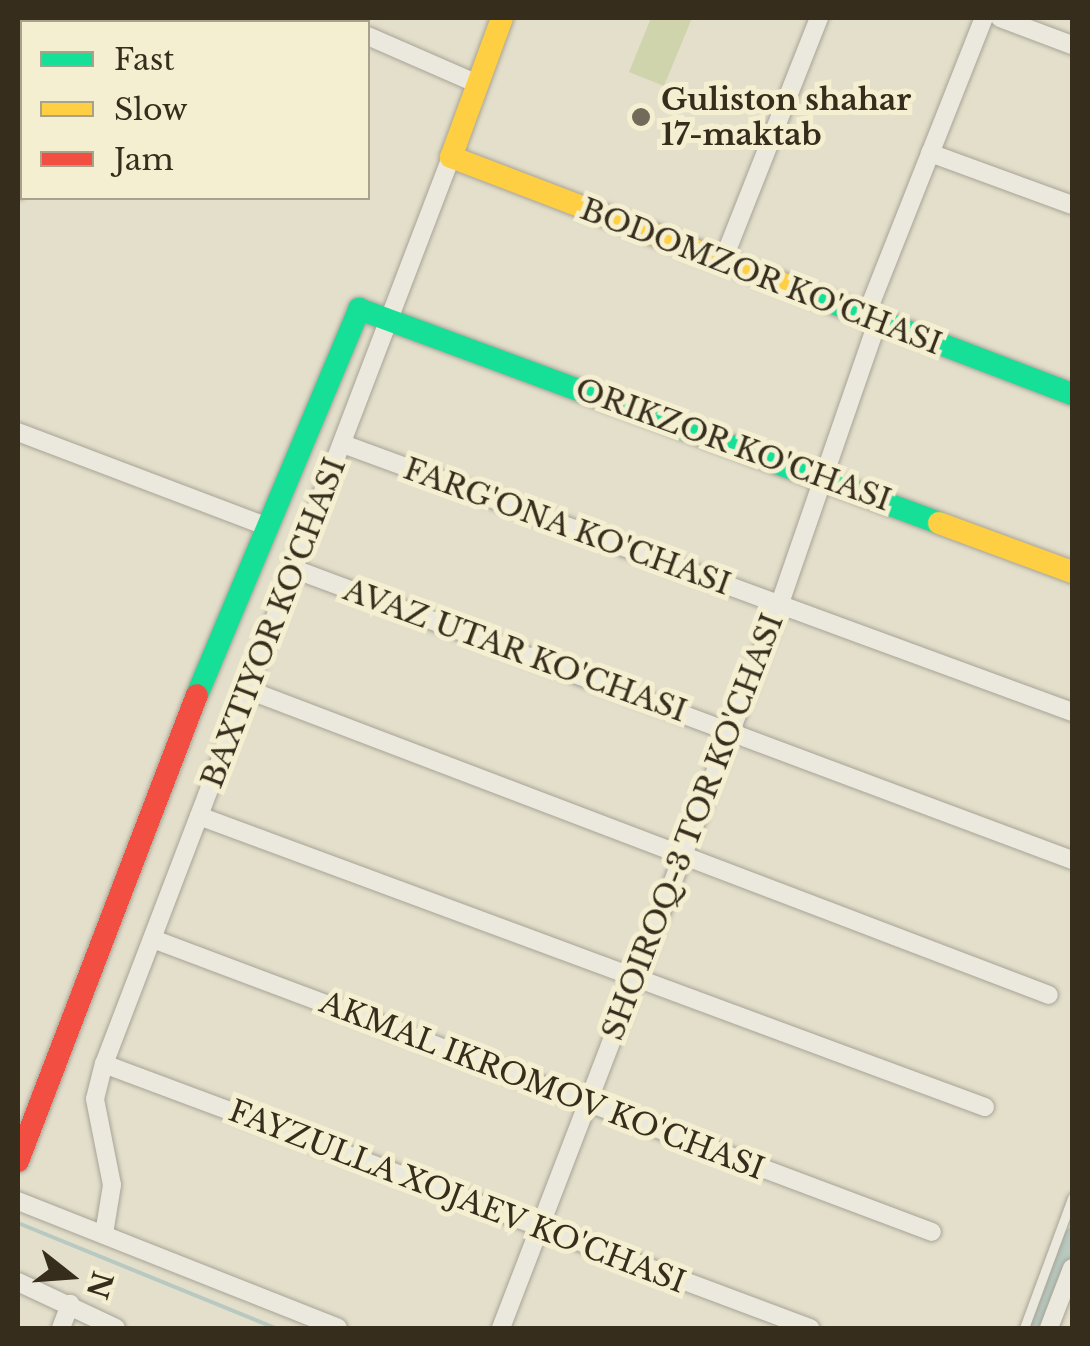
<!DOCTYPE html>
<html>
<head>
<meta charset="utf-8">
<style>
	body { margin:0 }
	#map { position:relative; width:1090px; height:1346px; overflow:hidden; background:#e3dfcb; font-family:"Libre Baskerville",serif }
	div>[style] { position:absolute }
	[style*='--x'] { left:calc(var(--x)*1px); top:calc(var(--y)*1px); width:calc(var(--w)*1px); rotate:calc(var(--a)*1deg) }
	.green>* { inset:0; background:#cfd4ad }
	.stream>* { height:4px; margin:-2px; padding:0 2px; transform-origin:2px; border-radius:2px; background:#b7c9c0 }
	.canal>* { height:15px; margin:-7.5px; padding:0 7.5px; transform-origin:7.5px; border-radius:7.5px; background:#b7c9c0 }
	.roads { filter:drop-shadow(0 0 2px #a8a395) drop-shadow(0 0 2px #a8a395) }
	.lane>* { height:9px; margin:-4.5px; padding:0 4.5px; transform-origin:4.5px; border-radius:4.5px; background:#ebe8dd }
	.street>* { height:18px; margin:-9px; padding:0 9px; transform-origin:9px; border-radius:9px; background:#ebe8dd }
	.fast>* { height:22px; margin:-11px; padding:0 11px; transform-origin:11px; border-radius:11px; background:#16e098 }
	.slow>* { height:22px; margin:-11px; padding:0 11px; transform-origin:11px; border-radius:11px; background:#ffcf43 }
	.jam>* { height:22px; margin:-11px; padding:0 11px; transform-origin:11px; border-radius:11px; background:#f24e42 }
	.dots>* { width:28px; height:28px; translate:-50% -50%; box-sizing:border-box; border:5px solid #f5efd1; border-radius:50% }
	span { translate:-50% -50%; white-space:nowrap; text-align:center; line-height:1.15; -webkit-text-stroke:10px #f5efd1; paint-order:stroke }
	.poi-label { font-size:30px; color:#362d1d; font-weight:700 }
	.left { translate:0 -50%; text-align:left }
	.street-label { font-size:30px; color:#362d1d }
	.frame { position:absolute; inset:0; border:20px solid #362d1d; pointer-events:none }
	.legend { position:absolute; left:20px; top:20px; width:350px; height:180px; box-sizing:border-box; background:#f5efd1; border:2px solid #a9a189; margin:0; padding:12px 18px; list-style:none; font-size:30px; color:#362d1d }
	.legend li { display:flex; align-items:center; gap:20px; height:50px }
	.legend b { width:50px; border:2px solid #a9a189 }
	.north { position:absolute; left:20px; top:1226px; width:100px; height:100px; -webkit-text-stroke:8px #f5efd1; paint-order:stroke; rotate:107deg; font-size:28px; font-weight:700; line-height:40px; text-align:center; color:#362d1d }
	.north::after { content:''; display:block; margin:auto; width:35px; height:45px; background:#362d1d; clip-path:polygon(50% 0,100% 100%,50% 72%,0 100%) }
</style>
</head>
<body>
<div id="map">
	<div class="green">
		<i style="clip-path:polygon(651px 18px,692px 18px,664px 86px,629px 72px)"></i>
	</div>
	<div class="stream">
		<i style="--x:18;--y:1223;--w:278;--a:22.2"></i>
	</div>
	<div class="canal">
		<i style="--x:1037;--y:1328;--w:100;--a:-69.6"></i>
	</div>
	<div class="roads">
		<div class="lane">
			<i style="--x:1024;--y:1328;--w:139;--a:-69.7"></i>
		</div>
		<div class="street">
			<i style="--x:148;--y:18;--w:12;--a:20"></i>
			<i style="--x:320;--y:18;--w:14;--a:17"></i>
			<i style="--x:1000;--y:18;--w:77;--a:20.6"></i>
			<i style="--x:83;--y:22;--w:4;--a:-63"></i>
			<i style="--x:286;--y:22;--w:4;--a:-63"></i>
			<i style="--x:368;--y:36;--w:120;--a:23.6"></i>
			<i style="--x:930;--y:153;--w:151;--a:20.1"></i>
			<i style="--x:18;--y:190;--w:14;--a:-73"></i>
			<i style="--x:722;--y:263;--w:264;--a:-68.4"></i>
			<i style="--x:865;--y:318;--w:323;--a:-68.4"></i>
			<i style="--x:18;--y:432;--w:264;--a:20.8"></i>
			<i style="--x:343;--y:444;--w:777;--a:20.18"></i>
			<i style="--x:294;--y:569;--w:831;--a:20.51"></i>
			<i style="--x:246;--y:689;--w:859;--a:20.86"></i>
			<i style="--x:199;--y:816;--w:838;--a:20.32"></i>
			<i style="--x:153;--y:939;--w:832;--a:20.61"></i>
			<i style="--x:104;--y:1064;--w:754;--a:20.5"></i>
			<i style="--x:18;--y:1201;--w:344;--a:21.6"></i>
			<i style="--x:104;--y:1234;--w:50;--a:-80.7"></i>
			<i style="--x:112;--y:1185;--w:88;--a:-101.2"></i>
			<i style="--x:95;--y:1099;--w:36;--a:-76"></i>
			<i style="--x:104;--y:1064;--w:971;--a:-69.06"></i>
			<i style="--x:18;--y:1282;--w:108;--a:25.1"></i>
			<i style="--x:61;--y:1328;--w:26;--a:-69"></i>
			<i style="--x:501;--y:1328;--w:774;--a:-68.94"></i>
			<i style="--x:779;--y:606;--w:299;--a:-70.9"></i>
			<i style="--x:1049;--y:1328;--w:64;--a:-69"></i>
		</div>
		<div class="fast">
			<i style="--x:807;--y:293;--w:284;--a:20.9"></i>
			<i style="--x:197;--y:695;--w:419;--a:-67.2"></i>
			<i style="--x:359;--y:309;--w:618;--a:20.25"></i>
		</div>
		<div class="slow">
			<i style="--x:502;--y:18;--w:148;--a:110.1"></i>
			<i style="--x:451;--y:157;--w:381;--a:20.9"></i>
			<i style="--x:939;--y:523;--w:142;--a:20.2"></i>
		</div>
		<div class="jam">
			<i style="--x:18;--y:1161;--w:499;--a:-69"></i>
		</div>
	</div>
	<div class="dots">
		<i style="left:641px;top:117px;background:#736b5a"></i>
	</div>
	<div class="poi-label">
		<span class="left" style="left:661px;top:117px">Guliston shahar<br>17-maktab</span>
	</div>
	<div class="street-label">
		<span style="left:761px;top:277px;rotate:21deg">BODOMZOR KO'CHASI</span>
		<span style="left:733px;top:445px;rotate:20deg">ORIKZOR KO'CHASI</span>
		<span style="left:567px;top:527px;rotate:20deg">FARG'ONA KO'CHASI</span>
		<span style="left:274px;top:623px;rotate:-69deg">BAXTIYOR KO'CHASI</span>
		<span style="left:515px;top:651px;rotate:20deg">AVAZ UTAR KO'CHASI</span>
		<span style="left:693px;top:827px;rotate:-69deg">SHOIROQ-3 TOR KO'CHASI</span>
		<span style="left:542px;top:1086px;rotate:21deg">AKMAL IKROMOV KO'CHASI</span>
		<span style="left:457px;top:1197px;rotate:21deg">FAYZULLA XOJAEV KO'CHASI</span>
	</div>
	<div class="frame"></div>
	<ul class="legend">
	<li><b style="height:12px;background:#16e098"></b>Fast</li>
	<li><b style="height:12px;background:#ffcf43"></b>Slow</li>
	<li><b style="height:12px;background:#f24e42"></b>Jam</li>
	</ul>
	<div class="north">N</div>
</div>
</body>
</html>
